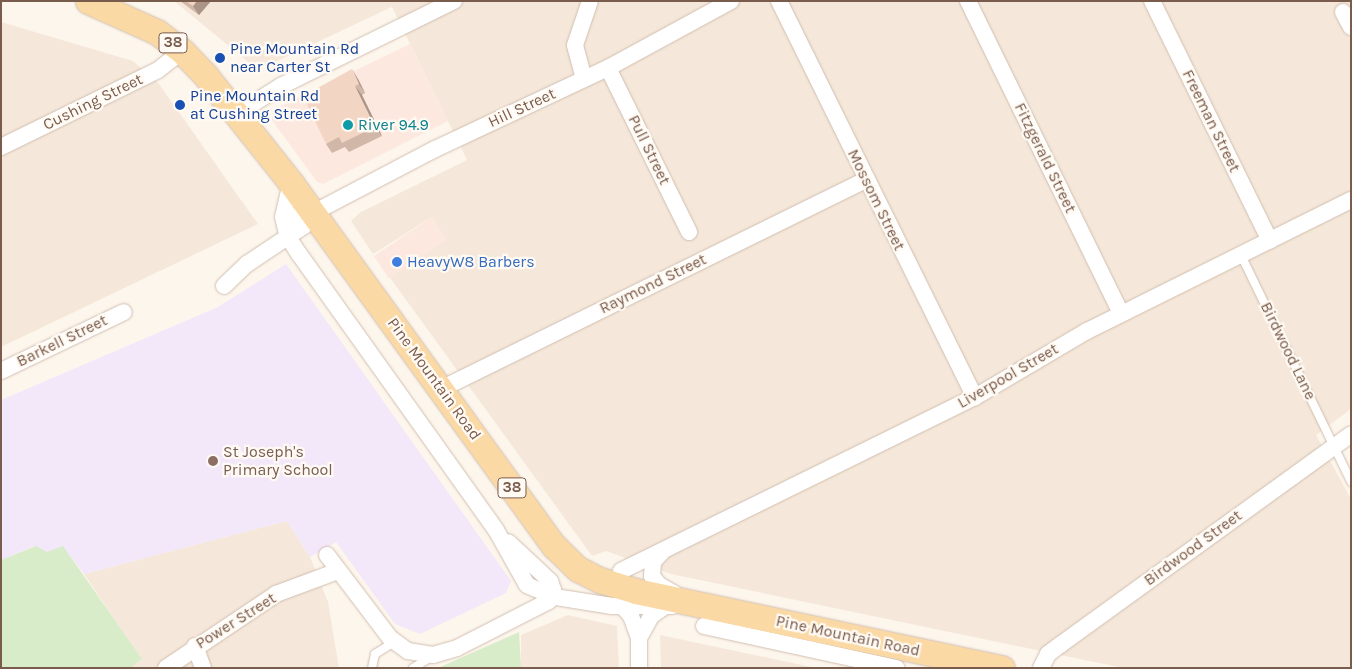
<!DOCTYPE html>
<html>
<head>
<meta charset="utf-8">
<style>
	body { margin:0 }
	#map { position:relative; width:1352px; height:669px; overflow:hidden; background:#fdf6ec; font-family:Karla,sans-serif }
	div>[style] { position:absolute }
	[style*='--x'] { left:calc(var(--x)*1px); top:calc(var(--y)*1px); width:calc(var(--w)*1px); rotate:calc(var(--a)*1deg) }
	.residential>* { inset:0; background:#f5e8da }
	.commercial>* { inset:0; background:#fde8e0; transform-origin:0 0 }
	.education>* { inset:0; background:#f3e8fa }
	.green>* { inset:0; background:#d8ecc9 }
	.roads { filter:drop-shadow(0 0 1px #d1beb0) drop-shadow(0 0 1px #d1beb0) }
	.lane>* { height:8px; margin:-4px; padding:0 4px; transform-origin:4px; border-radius:4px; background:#fff }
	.street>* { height:16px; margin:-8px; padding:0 8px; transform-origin:8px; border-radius:8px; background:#fff }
	.primary>* { height:25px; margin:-12.5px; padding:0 12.5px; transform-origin:12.5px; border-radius:12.5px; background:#fbd9a5 }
	.wall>* { inset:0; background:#d1b7a8 }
	.shaded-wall>* { inset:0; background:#aa9588 }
	.building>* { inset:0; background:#f3d5c3 }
	.dots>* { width:14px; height:14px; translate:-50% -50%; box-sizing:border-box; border:2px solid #fffaf3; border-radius:50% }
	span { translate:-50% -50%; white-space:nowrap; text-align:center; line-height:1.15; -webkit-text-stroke:4.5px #fffaf3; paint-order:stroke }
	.shield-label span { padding:1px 4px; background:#fffaf3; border:1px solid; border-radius:4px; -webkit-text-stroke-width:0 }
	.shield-label { font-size:15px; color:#7a5c4d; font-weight:700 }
	.transit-label { font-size:16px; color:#164399 }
	.left { translate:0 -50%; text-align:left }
	.street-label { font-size:16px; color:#7a5c4d }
	.culture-label { font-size:16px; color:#0d838f }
	.shop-label { font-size:16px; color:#366cbe }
	.education-label { font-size:16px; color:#785e54 }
	.frame { position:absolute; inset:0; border:2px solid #7a5c4d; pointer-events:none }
</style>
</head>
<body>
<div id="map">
	<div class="residential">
		<i style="clip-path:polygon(174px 1px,1351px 1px,1351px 409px,1316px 435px,1351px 499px,1351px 668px,1123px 668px,671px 574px,606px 551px,592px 556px,388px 275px,446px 239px,432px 217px,373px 254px,351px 221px,361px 212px,467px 160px,392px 7px,258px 70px)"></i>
		<i style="clip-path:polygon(1px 22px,133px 61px,159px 84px,258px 224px,1px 347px)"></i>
		<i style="clip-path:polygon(287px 521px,310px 557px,328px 602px,339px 668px,130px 668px,141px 659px,84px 574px)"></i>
		<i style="clip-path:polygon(568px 615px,617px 626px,619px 668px,521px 668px,521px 635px)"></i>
		<i style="clip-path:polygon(660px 635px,816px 668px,661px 668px)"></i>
	</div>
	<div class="commercial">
		<i style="clip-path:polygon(410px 44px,448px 121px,323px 184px,317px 182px,272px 120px,273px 110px)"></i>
		<i style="left:432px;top:217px;width:27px;height:70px;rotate:56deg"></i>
	</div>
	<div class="education">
		<i style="clip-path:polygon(286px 264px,511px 581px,506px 593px,420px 634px,395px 624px,336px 542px,310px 557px,287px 521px,84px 574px,63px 547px,47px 552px,35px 546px,1px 560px,1px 400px,218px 307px)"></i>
	</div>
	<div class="green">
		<i style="clip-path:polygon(36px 546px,47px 552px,63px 546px,142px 659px,130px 668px,1px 668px,1px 560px)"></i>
		<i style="clip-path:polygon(519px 632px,521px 668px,438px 668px)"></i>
	</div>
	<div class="roads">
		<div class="lane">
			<i style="--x:1241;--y:255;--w:252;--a:64.1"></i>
			<i style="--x:372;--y:668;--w:14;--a:-78"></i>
			<i style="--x:375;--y:654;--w:22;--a:-32"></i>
			<i style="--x:413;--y:668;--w:21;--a:-31"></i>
		</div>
		<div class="street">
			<i style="--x:779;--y:1;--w:442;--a:63.7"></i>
			<i style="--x:968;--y:1;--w:348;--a:63.9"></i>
			<i style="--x:1152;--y:1;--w:267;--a:63.8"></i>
			<i style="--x:1343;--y:12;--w:17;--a:62"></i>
			<i style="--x:608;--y:68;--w:183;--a:63.7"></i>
			<i style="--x:584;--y:79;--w:35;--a:-105"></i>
			<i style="--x:575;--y:45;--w:46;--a:-71.2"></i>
			<i style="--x:238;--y:113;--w:51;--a:-32.1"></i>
			<i style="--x:281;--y:86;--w:193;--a:-26.2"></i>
			<i style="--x:1;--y:147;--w:175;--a:-26.1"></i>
			<i style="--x:158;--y:70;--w:31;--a:-38"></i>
			<i style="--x:287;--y:234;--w:17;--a:-103"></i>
			<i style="--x:283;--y:217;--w:35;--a:-77"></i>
			<i style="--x:224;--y:286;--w:32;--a:-44"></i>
			<i style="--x:247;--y:264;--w:69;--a:-33.7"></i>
			<i style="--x:304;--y:226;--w:16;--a:-55"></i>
			<i style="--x:1;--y:371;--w:136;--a:-25.6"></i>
			<i style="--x:441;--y:389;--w:474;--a:-26.2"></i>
			<i style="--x:662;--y:552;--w:13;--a:132"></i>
			<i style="--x:653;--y:562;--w:14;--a:94"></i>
			<i style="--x:652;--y:576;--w:11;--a:52"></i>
			<i style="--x:659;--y:585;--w:18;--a:29"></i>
			<i style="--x:327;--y:555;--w:104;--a:52.8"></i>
			<i style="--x:390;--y:638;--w:22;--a:36"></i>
			<i style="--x:408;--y:651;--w:25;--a:9"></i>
			<i style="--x:433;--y:655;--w:25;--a:-16"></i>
			<i style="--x:457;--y:648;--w:103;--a:-27.1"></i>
			<i style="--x:549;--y:601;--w:12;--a:-70"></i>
			<i style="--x:553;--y:590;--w:9;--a:-108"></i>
			<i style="--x:550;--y:581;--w:57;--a:-137.1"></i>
			<i style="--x:621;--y:571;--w:394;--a:-26.2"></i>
			<i style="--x:975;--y:397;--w:130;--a:-30.5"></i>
			<i style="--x:1087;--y:331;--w:295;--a:-26.4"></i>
			<i style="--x:672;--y:606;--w:60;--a:180"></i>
			<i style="--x:612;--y:606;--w:58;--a:-171"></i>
			<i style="--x:555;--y:597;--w:30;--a:-157"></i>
			<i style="--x:527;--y:585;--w:63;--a:-119.4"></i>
			<i style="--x:496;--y:530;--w:339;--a:-125.5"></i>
			<i style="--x:299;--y:254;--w:20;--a:-123"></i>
			<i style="--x:288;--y:237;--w:10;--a:-96"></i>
			<i style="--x:287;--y:227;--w:14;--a:-51"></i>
			<i style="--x:296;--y:216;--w:17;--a:-10"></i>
			<i style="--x:313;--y:213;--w:138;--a:-27.7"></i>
			<i style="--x:435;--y:149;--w:191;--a:-25.1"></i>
			<i style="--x:608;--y:68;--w:140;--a:-28.6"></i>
			<i style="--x:623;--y:607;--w:12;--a:48"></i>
			<i style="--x:631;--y:616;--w:23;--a:70"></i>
			<i style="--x:639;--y:638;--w:30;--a:90"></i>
			<i style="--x:704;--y:626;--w:197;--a:12.3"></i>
			<i style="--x:639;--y:638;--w:25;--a:-61"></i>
			<i style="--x:651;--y:616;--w:16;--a:-35"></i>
			<i style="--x:195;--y:646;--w:23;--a:70"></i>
			<i style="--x:166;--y:668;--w:133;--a:-33.9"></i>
			<i style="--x:276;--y:594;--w:66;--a:-20.4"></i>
			<i style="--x:1041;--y:668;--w:16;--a:-63"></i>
			<i style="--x:1048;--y:654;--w:15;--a:-37"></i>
			<i style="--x:1060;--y:645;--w:359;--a:-35.9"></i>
		</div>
		<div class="primary">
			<i style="--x:88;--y:1;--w:76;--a:24.2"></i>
			<i style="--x:157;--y:32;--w:31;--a:37"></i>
			<i style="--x:182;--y:51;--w:35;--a:46"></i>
			<i style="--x:206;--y:76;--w:137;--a:51.5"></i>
			<i style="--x:291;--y:183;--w:448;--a:54.1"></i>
			<i style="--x:554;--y:546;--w:33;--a:44"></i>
			<i style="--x:578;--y:569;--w:25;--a:27"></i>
			<i style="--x:600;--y:580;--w:38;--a:17"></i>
			<i style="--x:636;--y:591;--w:374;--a:11.9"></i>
		</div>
	</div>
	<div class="wall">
		<i style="clip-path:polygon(180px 1px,211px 1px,199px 15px)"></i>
		<i style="clip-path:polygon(358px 79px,365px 93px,362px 95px,382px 136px,349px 152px,345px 147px,332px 153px,326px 144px)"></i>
	</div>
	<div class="shaded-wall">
		<i style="clip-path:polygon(197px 1px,211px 1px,199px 15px,193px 6px)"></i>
		<i style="clip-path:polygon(352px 69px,358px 79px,365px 93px,359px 84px)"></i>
		<i style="clip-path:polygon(355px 86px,362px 95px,382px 136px,375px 127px)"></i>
	</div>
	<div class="building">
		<i style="clip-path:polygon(186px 1px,197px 1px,193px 6px)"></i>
		<i style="clip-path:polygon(352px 69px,359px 84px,355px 86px,375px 127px,342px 143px,339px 137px,326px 144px,303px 96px)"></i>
	</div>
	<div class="dots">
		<i style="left:220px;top:58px;background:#1a4fb4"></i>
		<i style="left:180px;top:105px;background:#1a4fb4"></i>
		<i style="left:348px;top:125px;background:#0f9aa8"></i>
		<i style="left:397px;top:262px;background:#3f7fe0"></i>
		<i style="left:213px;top:461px;background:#8d6e63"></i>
	</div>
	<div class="shield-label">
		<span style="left:173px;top:43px">38</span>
		<span style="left:512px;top:488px">38</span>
	</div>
	<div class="transit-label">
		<span class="left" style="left:230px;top:58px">Pine Mountain Rd<br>near Carter St</span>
		<span class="left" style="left:190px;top:105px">Pine Mountain Rd<br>at Cushing Street</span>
	</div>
	<div class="street-label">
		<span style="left:93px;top:102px;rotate:-26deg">Cushing Street</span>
		<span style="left:522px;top:108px;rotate:-25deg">Hill Street</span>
		<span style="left:1211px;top:121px;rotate:64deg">Freeman Street</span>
		<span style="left:649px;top:150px;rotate:64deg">Pull Street</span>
		<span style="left:1045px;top:158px;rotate:64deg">Fitzgerald Street</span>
		<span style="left:876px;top:200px;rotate:64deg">Mossom Street</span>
		<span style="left:653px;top:284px;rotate:-26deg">Raymond Street</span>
		<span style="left:62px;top:341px;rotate:-26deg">Barkell Street</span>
		<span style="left:1288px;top:351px;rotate:64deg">Birdwood Lane</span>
		<span style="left:1008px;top:376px;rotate:-30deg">Liverpool Street</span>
		<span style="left:434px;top:379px;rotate:54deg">Pine Mountain Road</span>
		<span style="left:1193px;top:548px;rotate:-36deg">Birdwood Street</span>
		<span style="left:236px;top:621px;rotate:-32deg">Power Street</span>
		<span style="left:848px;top:636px;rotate:12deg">Pine Mountain Road</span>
	</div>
	<div class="culture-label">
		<span class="left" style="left:358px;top:125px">River 94.9</span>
	</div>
	<div class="shop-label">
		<span class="left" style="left:407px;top:262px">HeavyW8 Barbers</span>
	</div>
	<div class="education-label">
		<span class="left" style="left:223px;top:461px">St Joseph's<br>Primary School</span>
	</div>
	<div class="frame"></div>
</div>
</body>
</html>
